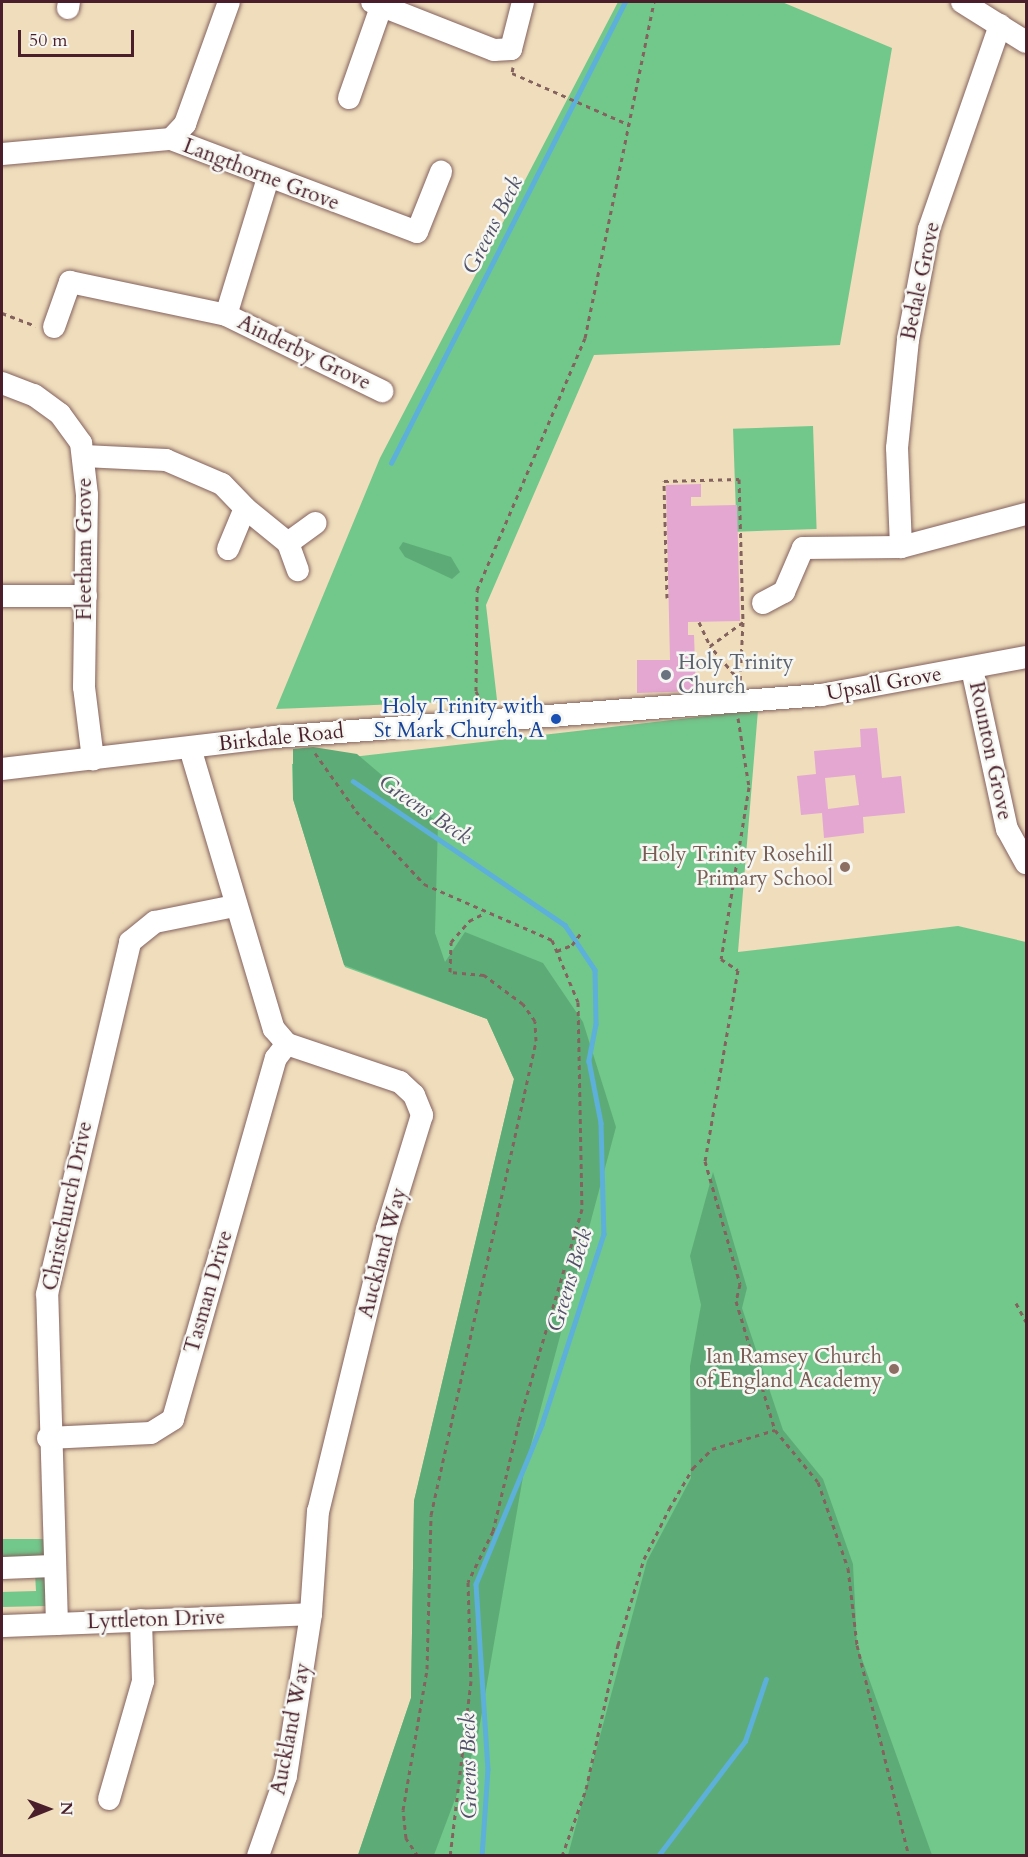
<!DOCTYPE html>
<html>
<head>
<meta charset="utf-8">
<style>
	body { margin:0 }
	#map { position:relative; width:1028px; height:1857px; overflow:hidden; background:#efddbc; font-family:Cardo,serif }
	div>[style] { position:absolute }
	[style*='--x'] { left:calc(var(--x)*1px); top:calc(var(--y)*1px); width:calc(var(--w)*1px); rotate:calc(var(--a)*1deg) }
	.green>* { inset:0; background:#72c78b; transform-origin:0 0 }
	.forest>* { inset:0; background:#5dac77 }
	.stream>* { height:4.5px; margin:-2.25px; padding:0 2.25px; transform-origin:2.25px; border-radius:2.25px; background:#5db0d9 }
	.building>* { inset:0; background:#e4a7d1 }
	.path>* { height:3px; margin-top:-1.5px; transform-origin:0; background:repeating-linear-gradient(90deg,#84625e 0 4.5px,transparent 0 9px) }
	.roads { filter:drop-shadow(0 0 2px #84625e) drop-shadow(0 0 2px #84625e) }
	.minor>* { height:22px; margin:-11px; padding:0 11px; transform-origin:11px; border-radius:11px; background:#fff }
	.dots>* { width:16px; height:16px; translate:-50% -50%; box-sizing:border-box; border:3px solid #f6f6f2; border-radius:50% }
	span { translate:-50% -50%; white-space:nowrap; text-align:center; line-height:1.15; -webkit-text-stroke:5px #f6f6f2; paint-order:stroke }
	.street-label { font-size:21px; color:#4a1f2b }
	.worship-label { font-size:21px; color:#5b616d }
	.left { translate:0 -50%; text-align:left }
	.transit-label { font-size:21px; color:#164399 }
	.right { translate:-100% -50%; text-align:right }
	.education-label { font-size:21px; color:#785e54 }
	.water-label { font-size:22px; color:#515268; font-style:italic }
	.frame { position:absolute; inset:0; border:3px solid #4a1f2b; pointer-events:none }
	.north { position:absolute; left:18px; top:1779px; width:60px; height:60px; -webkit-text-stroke:4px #f6f6f2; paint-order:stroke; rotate:89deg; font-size:16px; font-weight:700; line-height:24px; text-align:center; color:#4a1f2b }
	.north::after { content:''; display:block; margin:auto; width:21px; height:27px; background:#4a1f2b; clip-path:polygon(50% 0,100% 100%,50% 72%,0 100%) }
	.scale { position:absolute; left:18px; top:30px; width:116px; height:27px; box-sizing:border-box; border:3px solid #4a1f2b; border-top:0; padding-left:8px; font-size:18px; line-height:21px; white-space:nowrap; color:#4a1f2b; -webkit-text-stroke:4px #f6f6f2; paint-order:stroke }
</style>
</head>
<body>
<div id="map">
	<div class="green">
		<i style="clip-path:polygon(618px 2px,782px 2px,892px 48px,840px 345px,594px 355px,486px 605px,497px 700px,276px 709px,380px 458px)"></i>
		<i style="left:813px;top:426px;width:103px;height:80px;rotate:88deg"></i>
		<i style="clip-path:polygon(758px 710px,738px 952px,958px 926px,1026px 942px,1026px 1855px,358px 1855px,411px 1698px,414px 1501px,514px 1079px,487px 1019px,345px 967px,293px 799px,292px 764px)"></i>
		<i style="clip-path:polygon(2px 1539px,44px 1539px,45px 1555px,2px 1559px)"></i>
		<i style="clip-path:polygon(35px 1574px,45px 1577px,46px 1606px,2px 1607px,2px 1592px,36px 1591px)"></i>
	</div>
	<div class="forest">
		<i style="clip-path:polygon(403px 542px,451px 557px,460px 572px,452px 579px,405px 557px,399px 548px)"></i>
		<i style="clip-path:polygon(313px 747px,357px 754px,438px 823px,435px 933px,445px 962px,465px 932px,543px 963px,583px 1022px,616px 1127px,524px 1471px,477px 1741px,434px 1855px,358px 1855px,411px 1698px,414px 1501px,514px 1079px,487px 1019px,344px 965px,293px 799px,293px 749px)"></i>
		<i style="clip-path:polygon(713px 1172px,747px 1288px,742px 1308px,783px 1430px,823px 1479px,853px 1564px,857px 1645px,932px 1855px,568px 1855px,647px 1561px,691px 1478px,690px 1366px,701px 1305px,690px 1256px)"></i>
	</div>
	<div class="stream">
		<i style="--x:391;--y:463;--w:517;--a:-63.09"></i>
		<i style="--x:353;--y:781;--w:256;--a:34.2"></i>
		<i style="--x:565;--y:925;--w:54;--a:56.3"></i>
		<i style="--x:595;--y:970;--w:54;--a:88.9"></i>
		<i style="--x:596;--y:1024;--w:38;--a:101"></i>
		<i style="--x:589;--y:1061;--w:63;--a:79"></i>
		<i style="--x:601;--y:1123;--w:111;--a:88.5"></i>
		<i style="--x:604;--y:1234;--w:201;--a:108"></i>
		<i style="--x:542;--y:1425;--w:172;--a:112.5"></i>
		<i style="--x:476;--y:1584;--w:185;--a:86.3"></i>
		<i style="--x:488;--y:1769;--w:87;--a:93.9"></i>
		<i style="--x:658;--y:1856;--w:144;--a:-52.9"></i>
		<i style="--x:745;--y:1741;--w:65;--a:-71.3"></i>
	</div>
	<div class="building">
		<i style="clip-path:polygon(701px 484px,701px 497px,691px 497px,691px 506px,737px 505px,740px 621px,688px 622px,688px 635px,694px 635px,696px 691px,637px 693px,637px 660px,670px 660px,666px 485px)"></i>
		<i style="clip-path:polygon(evenodd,877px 728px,882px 778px,901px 776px,905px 813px,863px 817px,864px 833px,824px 838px,822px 813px,801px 815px,797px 776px,816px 774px,814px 751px,861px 747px,860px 729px,877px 728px,855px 775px,859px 805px,828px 809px,825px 778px,855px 775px)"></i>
	</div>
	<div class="path">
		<i style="--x:513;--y:67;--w:6;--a:99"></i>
		<i style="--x:512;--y:73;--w:129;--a:23.8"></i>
		<i style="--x:2;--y:313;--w:36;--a:21"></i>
		<i style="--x:667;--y:598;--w:117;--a:-91.5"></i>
		<i style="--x:664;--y:481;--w:75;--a:-1.5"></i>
		<i style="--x:739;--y:479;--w:143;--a:88.4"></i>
		<i style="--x:699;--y:622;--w:26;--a:65"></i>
		<i style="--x:740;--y:681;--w:46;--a:-130.6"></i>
		<i style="--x:710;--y:646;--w:41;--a:-36"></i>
		<i style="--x:743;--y:622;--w:62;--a:92.8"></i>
		<i style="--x:482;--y:703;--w:13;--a:-117"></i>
		<i style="--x:476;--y:691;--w:101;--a:-89.4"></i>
		<i style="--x:477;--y:590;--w:274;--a:-66.8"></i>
		<i style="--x:585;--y:338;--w:343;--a:-78.4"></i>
		<i style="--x:738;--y:718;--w:70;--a:80.9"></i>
		<i style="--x:749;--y:787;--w:174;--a:99.2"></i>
		<i style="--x:721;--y:959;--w:20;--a:33"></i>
		<i style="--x:738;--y:970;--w:194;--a:99.8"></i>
		<i style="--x:705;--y:1161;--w:128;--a:74.1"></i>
		<i style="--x:740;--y:1284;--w:17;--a:103"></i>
		<i style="--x:736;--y:1301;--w:135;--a:73.2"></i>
		<i style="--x:775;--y:1430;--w:67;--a:50.4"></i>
		<i style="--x:818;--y:1482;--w:91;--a:70.8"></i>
		<i style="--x:848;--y:1568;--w:78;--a:83.3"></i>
		<i style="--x:857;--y:1645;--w:217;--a:76.2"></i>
		<i style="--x:315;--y:753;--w:71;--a:54.7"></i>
		<i style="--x:356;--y:811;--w:100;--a:47"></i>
		<i style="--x:424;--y:884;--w:140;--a:23.6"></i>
		<i style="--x:552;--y:940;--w:67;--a:67.2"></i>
		<i style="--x:578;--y:1002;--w:207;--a:88.9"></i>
		<i style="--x:582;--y:1209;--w:222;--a:106.5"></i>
		<i style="--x:519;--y:1422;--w:112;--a:103.4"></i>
		<i style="--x:493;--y:1531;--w:57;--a:116.1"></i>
		<i style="--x:468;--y:1582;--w:99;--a:88.3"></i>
		<i style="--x:471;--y:1681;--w:176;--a:96.8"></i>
		<i style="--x:557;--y:951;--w:16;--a:-22"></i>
		<i style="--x:572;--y:945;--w:15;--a:-53"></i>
		<i style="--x:1016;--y:1303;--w:21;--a:62"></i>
		<i style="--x:418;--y:1856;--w:22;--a:-124"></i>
		<i style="--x:406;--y:1838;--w:28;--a:-96"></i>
		<i style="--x:403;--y:1810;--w:143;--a:-80.3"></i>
		<i style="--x:427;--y:1669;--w:154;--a:-88.5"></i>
		<i style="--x:431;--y:1515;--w:485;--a:-77.5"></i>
		<i style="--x:536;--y:1041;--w:20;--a:-93"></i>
		<i style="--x:535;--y:1021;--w:21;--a:-125"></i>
		<i style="--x:523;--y:1004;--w:49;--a:-143.4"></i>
		<i style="--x:484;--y:975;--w:34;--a:-175"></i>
		<i style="--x:450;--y:972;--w:30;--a:-88"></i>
		<i style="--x:451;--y:942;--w:28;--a:-49"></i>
		<i style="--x:469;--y:921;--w:18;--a:-27"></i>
		<i style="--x:562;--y:1856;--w:71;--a:-70.3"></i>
		<i style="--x:586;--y:1789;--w:148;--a:-77.5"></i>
		<i style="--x:618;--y:1645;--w:90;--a:-73.2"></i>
		<i style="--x:644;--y:1559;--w:56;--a:-63.4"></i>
		<i style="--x:669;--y:1509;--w:48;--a:-59.7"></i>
		<i style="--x:693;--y:1468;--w:27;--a:-45"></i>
		<i style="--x:712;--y:1449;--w:66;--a:-16.8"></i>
	</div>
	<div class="roads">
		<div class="minor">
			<i style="--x:372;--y:2;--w:131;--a:21.5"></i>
			<i style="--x:494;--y:50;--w:17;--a:-3"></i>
			<i style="--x:511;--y:49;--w:49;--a:-75.7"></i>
			<i style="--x:962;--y:2;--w:75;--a:32"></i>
			<i style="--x:68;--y:8;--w:6;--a:-81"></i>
			<i style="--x:349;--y:98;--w:96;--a:-70.6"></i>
			<i style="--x:171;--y:139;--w:21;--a:-47"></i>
			<i style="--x:185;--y:124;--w:130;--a:-70.2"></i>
			<i style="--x:2;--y:154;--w:170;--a:-5.1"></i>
			<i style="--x:171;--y:139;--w:263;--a:20.7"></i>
			<i style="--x:417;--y:232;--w:65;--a:-68.2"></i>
			<i style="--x:268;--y:178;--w:143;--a:107"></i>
			<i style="--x:226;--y:315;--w:174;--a:26"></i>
			<i style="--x:54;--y:327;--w:48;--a:-70.4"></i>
			<i style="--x:70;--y:282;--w:159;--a:11.9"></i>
			<i style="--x:2;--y:383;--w:34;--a:21"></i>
			<i style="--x:34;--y:395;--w:32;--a:36"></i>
			<i style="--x:60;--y:414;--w:36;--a:54"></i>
			<i style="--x:81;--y:443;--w:52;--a:83.4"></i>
			<i style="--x:87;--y:495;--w:192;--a:90.9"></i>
			<i style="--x:84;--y:687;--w:73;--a:82.9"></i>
			<i style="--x:84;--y:456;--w:82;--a:2.8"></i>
			<i style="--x:166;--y:460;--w:61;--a:23.2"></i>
			<i style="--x:222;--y:484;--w:33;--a:46"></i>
			<i style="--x:288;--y:543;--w:34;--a:-36"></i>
			<i style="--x:901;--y:547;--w:99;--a:-92.3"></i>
			<i style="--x:897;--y:448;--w:109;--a:-84.2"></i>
			<i style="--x:908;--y:340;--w:113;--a:-79.3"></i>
			<i style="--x:929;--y:229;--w:216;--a:-70.8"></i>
			<i style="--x:228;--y:549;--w:44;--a:-67.5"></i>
			<i style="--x:245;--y:508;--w:55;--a:39.1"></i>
			<i style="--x:288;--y:543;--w:29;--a:70"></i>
			<i style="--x:2;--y:596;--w:84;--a:0"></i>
			<i style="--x:763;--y:603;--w:24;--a:-28"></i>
			<i style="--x:784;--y:592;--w:48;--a:-66.6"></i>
			<i style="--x:803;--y:548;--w:98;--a:-0.6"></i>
			<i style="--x:901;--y:547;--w:129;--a:-14.8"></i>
			<i style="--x:972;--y:669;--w:164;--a:77.7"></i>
			<i style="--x:1007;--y:829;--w:39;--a:61"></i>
			<i style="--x:190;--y:748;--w:293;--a:73.4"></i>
			<i style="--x:274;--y:1029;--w:20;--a:49"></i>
			<i style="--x:287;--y:1044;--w:119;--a:18.6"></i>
			<i style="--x:400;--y:1082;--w:19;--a:43"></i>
			<i style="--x:414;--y:1095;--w:22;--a:68"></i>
			<i style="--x:422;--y:1115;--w:119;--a:107.1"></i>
			<i style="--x:387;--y:1229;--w:290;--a:103.7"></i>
			<i style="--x:318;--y:1511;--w:103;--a:93.9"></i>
			<i style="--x:311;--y:1614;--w:164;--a:98.8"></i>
			<i style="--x:286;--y:1776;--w:85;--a:109.3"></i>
			<i style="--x:2;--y:769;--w:275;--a:-6.7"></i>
			<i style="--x:275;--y:737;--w:548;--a:-4.4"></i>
			<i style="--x:821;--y:695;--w:208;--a:-10.5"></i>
			<i style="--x:48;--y:1438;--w:103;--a:-2.8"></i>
			<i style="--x:151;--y:1433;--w:26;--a:-32"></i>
			<i style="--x:173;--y:1419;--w:375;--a:-74.1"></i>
			<i style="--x:276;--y:1058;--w:18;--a:-52"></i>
			<i style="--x:2;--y:1568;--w:52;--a:-2.2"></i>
			<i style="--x:57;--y:1624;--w:330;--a:-91.7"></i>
			<i style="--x:47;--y:1294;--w:362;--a:-76.7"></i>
			<i style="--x:130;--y:942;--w:32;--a:-39"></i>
			<i style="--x:155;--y:922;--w:81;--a:-11.4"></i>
			<i style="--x:2;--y:1626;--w:309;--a:-2.2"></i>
			<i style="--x:109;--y:1799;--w:123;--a:-73.9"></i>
			<i style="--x:143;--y:1681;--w:61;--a:-91.9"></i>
		</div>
	</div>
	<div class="dots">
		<i style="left:666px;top:675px;background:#6b7280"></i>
		<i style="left:556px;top:719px;background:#1a4fb4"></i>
		<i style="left:845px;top:867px;background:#8d6e63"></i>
		<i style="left:894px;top:1369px;background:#8d6e63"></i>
	</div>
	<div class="street-label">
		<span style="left:261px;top:175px;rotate:21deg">Langthorne Grove</span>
		<span style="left:921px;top:281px;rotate:-78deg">Bedale Grove</span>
		<span style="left:304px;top:353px;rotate:26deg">Ainderby Grove</span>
		<span style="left:85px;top:549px;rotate:-90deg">Fleetham Grove</span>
		<span style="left:884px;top:684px;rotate:-10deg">Upsall Grove</span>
		<span style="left:281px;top:738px;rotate:-6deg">Birkdale Road</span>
		<span style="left:990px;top:751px;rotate:78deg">Rounton Grove</span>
		<span style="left:68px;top:1206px;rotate:-78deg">Christchurch Drive</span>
		<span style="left:383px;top:1253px;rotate:-75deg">Auckland Way</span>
		<span style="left:209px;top:1292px;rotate:-74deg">Tasman Drive</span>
		<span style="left:156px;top:1620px;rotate:-2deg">Lyttleton Drive</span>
		<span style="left:291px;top:1729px;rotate:-79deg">Auckland Way</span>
	</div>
	<div class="worship-label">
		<span class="left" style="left:678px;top:675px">Holy Trinity<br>Church</span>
	</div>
	<div class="transit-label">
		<span class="right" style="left:544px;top:719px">Holy Trinity with<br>St Mark Church, A</span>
	</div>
	<div class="education-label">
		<span class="right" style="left:833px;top:867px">Holy Trinity Rosehill<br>Primary School</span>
		<span class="right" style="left:882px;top:1369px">Ian Ramsey Church<br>of England Academy</span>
	</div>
	<div class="water-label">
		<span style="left:493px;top:225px;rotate:-63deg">Greens Beck</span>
		<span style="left:425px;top:810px;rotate:34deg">Greens Beck</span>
		<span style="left:570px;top:1280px;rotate:-73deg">Greens Beck</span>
		<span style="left:469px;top:1766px;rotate:-91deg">Greens Beck</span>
	</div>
	<div class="frame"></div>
	<div class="north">N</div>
	<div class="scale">50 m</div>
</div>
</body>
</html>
